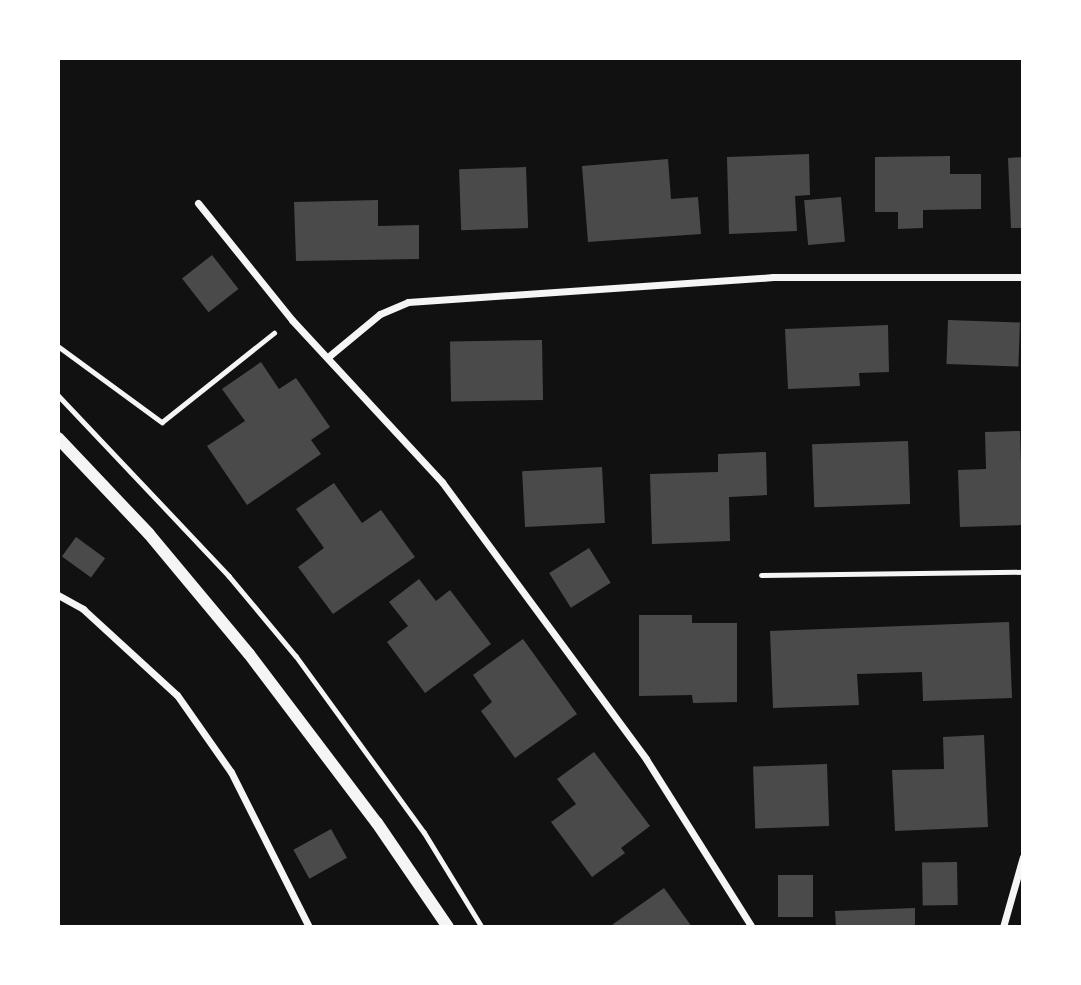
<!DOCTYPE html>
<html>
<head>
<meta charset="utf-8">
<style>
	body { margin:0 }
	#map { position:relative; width:1081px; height:985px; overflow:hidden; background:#111; font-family:Figtree,sans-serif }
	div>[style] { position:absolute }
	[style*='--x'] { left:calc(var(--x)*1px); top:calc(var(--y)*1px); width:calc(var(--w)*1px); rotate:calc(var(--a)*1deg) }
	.building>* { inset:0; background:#4a4a4a; transform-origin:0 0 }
	.path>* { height:4.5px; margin:-2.25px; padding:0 2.25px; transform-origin:2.25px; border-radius:2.25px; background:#f5f5f5 }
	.service>* { height:5px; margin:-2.5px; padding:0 2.5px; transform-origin:2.5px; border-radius:2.5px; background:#f5f5f5 }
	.minor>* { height:7px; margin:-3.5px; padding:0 3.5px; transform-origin:3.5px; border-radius:3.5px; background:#f5f5f5 }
	.tertiary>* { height:12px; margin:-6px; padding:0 6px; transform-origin:6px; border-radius:6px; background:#f5f5f5 }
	span { translate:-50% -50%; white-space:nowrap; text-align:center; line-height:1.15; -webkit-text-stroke:5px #fff; paint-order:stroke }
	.frame { position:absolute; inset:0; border:60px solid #fff; pointer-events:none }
</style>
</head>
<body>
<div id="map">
	<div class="building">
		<i style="clip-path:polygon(809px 154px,810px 195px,795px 196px,797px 231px,729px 234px,727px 157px)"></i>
		<i style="clip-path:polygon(950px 156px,950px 174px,981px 174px,981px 209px,923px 210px,923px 228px,898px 229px,898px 212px,875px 212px,875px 157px)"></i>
		<i style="clip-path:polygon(1023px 157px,1023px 228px,1011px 228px,1008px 158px)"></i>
		<i style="clip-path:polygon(668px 159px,671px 199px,698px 197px,701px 234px,588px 242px,582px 166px)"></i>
		<i style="left:526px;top:167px;width:61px;height:67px;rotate:88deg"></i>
		<i style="left:841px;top:197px;width:45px;height:37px;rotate:85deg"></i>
		<i style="clip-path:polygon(378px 200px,378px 226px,419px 225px,419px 259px,296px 261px,294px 202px)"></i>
		<i style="left:212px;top:255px;width:43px;height:38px;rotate:52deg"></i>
		<i style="left:948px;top:320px;width:72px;height:44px;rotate:2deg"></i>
		<i style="clip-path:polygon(888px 325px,889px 372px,859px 373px,860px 386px,788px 389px,785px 329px)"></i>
		<i style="left:542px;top:340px;width:60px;height:92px;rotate:89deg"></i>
		<i style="clip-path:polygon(261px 362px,279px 389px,296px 378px,330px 427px,311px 440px,321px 454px,247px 505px,207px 446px,245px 421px,222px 389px)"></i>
		<i style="clip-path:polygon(1020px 431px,1023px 525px,960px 527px,958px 470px,986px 469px,985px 432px)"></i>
		<i style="left:908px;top:441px;width:63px;height:96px;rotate:88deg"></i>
		<i style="clip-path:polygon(766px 452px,767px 495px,729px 497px,730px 541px,652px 544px,650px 474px,718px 472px,718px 454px)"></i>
		<i style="left:602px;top:467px;width:56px;height:80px;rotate:87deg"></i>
		<i style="clip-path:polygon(334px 483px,362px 523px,381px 510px,415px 557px,333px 614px,298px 567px,324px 548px,296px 509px)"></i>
		<i style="left:76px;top:537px;width:36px;height:24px;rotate:36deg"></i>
		<i style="left:589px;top:548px;width:41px;height:47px;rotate:58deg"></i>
		<i style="clip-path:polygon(419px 579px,436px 601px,450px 590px,491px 644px,425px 693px,387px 642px,408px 626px,389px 602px)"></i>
		<i style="clip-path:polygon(639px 615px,692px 615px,692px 623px,737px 623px,737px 702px,693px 703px,692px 695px,639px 696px)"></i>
		<i style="clip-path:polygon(1009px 622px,1012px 698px,923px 701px,922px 672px,857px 674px,859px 705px,773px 708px,770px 631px)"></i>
		<i style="clip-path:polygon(523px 639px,577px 714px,515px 758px,481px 711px,492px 702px,473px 675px)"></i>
		<i style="clip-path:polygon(984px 735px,988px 827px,895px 831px,892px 770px,944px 769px,943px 737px)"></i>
		<i style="clip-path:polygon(594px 752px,650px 826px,621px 848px,625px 853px,592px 877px,551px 822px,576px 804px,557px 779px)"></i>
		<i style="left:827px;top:764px;width:62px;height:74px;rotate:88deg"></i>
		<i style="left:331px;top:829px;width:33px;height:43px;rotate:61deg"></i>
		<i style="left:957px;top:862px;width:43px;height:35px;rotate:89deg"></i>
		<i style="left:778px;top:875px;width:35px;height:42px"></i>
		<i style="clip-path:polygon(664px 888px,692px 927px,609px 927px)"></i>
		<i style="clip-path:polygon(915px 908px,915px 927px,836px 927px,835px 911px)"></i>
	</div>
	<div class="path">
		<i style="--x:58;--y:346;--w:129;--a:36.2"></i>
		<i style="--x:162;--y:422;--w:143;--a:-38.5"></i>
		<i style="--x:58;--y:395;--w:249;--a:46.6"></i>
		<i style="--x:229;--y:576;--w:104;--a:50.1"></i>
		<i style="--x:296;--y:656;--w:218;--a:54"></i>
		<i style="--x:424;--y:832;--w:111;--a:58.6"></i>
	</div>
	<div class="service">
		<i style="--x:761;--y:575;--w:262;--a:-0.7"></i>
	</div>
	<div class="minor">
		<i style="--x:198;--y:203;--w:150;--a:51.2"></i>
		<i style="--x:292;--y:320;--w:221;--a:47.2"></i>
		<i style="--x:442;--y:482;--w:344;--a:53.6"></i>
		<i style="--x:646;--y:759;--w:199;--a:57.8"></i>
		<i style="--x:328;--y:357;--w:67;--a:-39.6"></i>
		<i style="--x:380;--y:314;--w:30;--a:-23"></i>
		<i style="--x:408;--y:302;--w:366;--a:-3.9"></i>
		<i style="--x:773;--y:277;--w:250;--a:0"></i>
		<i style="--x:58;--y:595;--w:29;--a:29"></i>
		<i style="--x:83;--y:609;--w:127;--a:42.5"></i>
		<i style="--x:177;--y:695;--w:94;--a:55"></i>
		<i style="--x:231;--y:772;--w:174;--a:63.3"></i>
		<i style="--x:1003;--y:927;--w:73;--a:-74.1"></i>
	</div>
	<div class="tertiary">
		<i style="--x:58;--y:438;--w:132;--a:46.5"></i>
		<i style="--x:149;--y:534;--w:156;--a:50.2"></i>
		<i style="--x:249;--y:654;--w:212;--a:52.9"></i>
		<i style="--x:377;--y:823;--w:126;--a:55.7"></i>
	</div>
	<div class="frame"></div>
</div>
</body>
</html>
